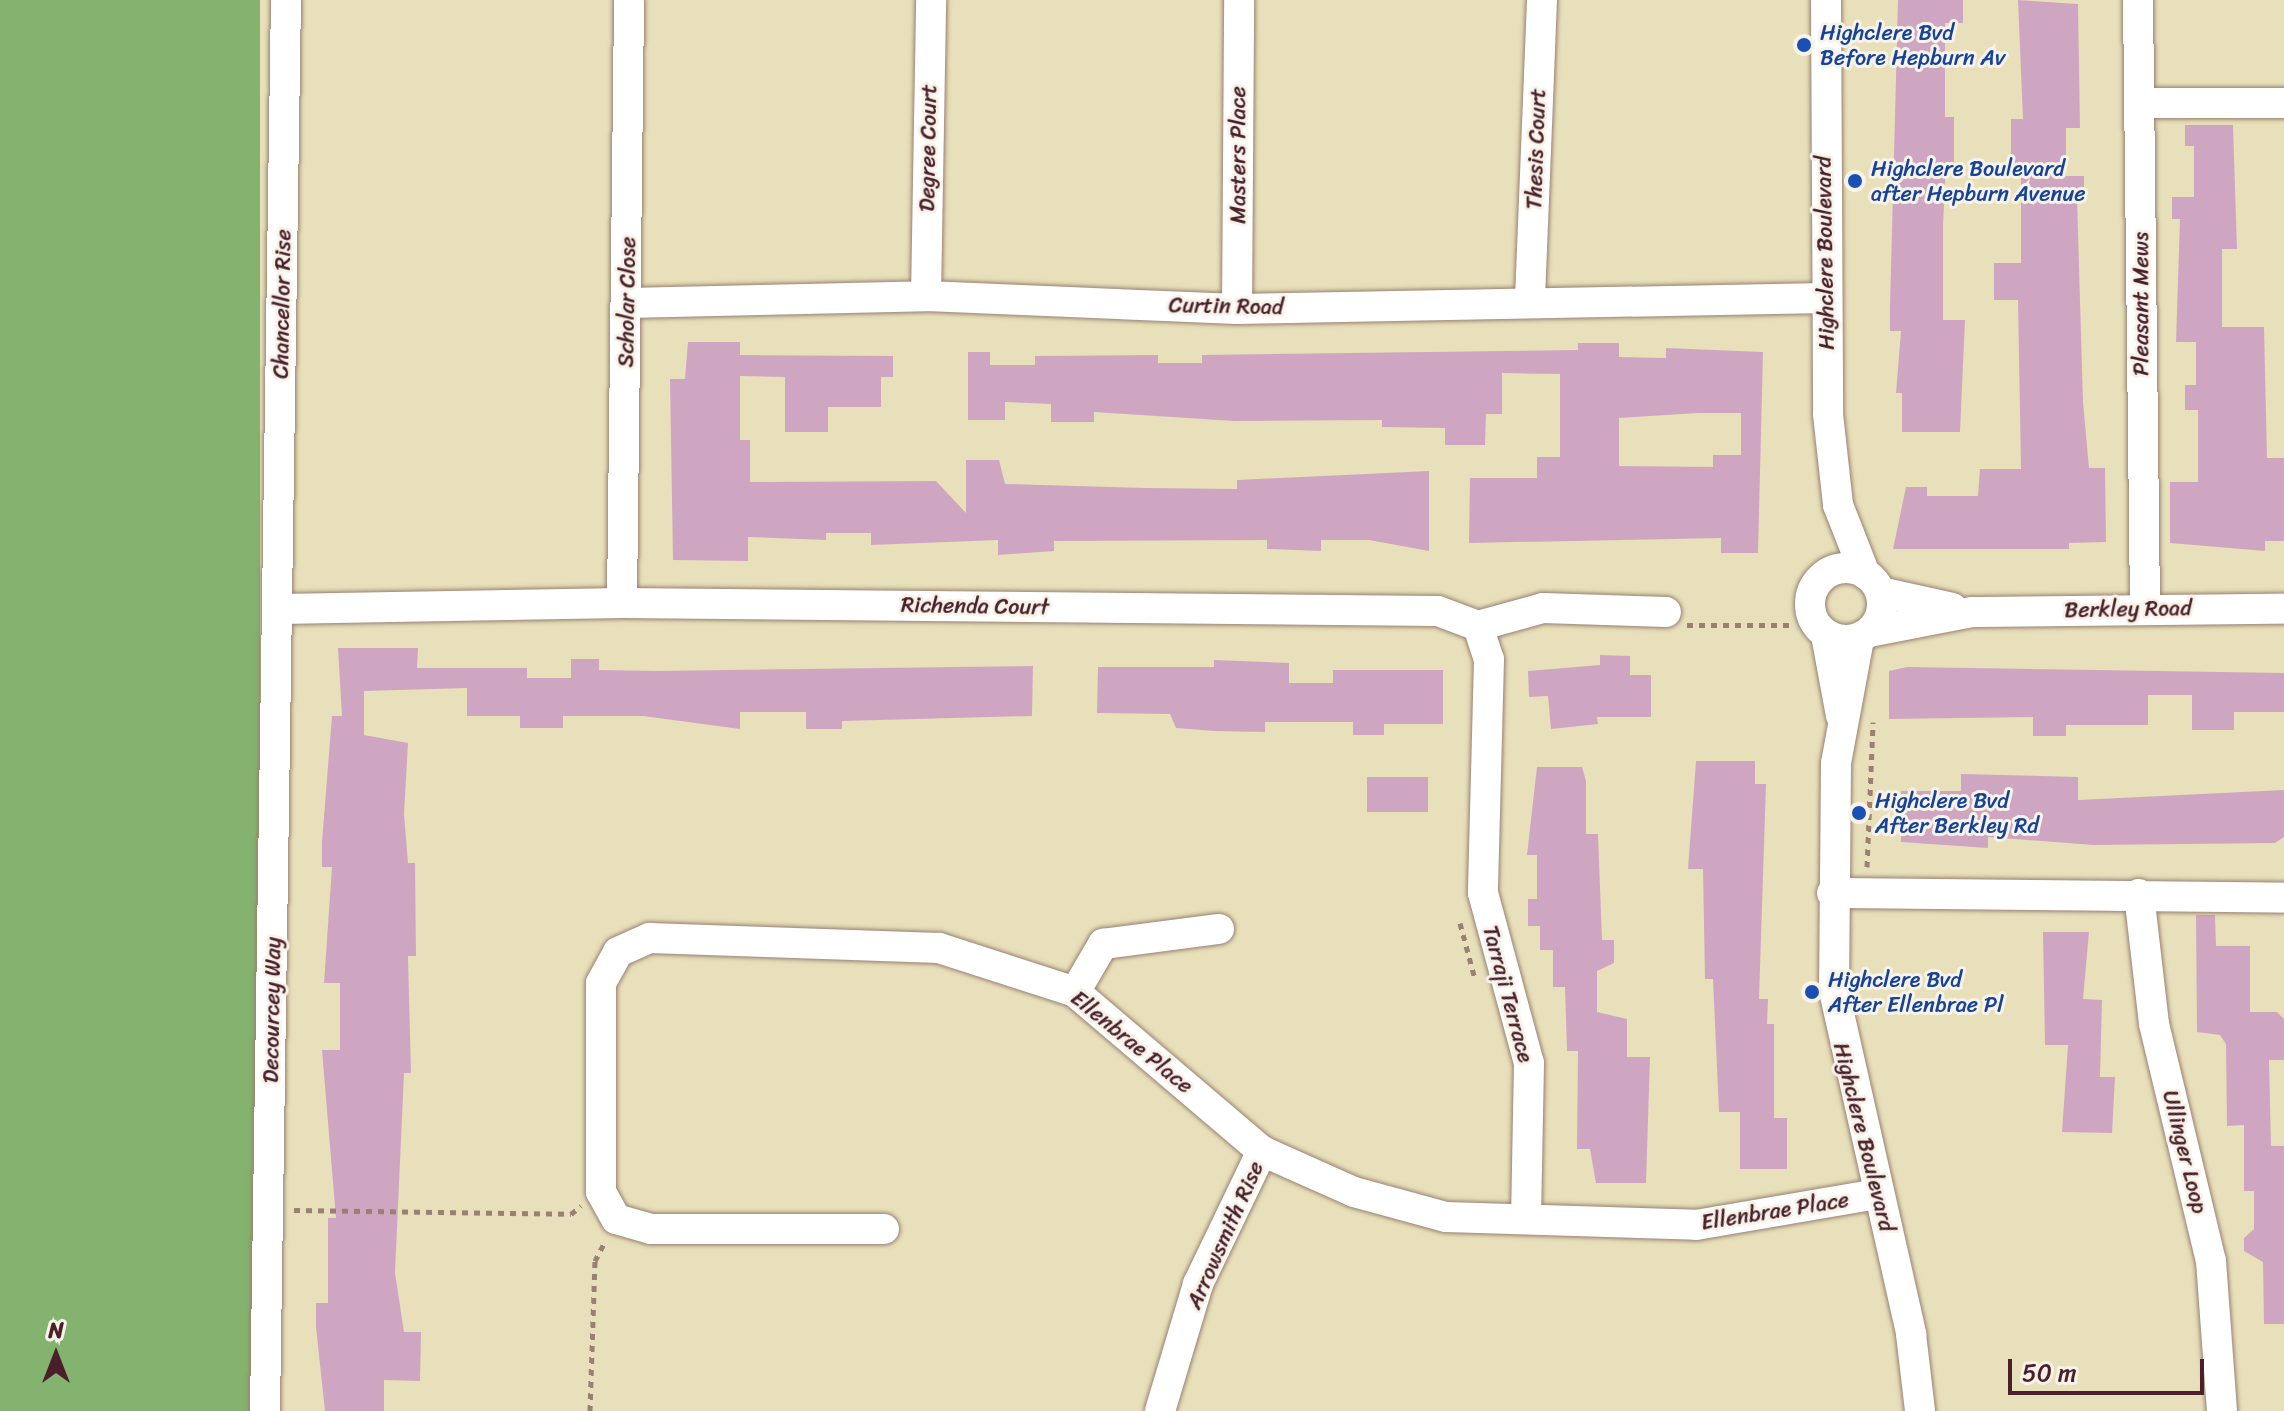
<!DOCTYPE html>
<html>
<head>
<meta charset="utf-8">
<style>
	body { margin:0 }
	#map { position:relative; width:2284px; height:1411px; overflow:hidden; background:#e8e0ba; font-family:Sriracha,sans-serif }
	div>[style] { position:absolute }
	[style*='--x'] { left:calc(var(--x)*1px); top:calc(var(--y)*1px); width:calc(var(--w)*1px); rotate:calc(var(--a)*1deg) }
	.forest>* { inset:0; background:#83b36e; transform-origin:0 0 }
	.building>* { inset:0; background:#cfa6c2; transform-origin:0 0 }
	.path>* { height:5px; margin-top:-2.5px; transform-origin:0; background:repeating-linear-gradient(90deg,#998072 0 6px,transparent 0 12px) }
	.roads { filter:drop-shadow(0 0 2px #998072) drop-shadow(0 0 2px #998072) }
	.minor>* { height:30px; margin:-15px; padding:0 15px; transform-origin:15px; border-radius:15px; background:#fff }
	.minor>.ring { margin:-15px; padding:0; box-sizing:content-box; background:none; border:30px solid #fff; border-radius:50% }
	.dots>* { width:22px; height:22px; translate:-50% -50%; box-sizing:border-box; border:4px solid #f7f3e8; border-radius:50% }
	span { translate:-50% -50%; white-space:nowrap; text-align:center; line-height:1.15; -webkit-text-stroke:6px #f7f3e8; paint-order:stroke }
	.transit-label { font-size:22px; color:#164399 }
	.left { translate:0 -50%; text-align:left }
	.street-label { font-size:22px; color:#4a1f2b }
	.north { position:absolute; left:16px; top:1315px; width:80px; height:80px; -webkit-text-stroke:6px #f7f3e8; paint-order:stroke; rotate:0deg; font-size:22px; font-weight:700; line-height:32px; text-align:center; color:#4a1f2b }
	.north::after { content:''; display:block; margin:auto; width:28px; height:36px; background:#4a1f2b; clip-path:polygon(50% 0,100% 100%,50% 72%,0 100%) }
	.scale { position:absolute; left:2008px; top:1359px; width:196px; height:36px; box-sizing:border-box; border:4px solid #4a1f2b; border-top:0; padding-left:10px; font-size:24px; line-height:28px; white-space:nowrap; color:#4a1f2b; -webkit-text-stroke:6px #f7f3e8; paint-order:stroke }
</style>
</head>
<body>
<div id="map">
	<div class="forest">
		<i style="left:0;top:0;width:260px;height:1411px"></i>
	</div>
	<div class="building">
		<i style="clip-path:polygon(1898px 0,1963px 0,1963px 23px,1945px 23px,1945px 117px,1954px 117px,1954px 164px,1946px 164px,1943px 225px,1943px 320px,1965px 320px,1960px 432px,1902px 432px,1902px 393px,1896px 393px,1901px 331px,1890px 331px,1890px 307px)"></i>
		<i style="clip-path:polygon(2018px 0,2078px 4px,2080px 128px,2066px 128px,2066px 176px,2084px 176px,2084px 198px,2077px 198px,2083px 402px,2089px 468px,2105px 468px,2106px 542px,2069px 543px,2069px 549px,1893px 549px,1906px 487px,1927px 487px,1927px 496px,1978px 496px,1980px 469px,2021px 469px,2018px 300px,1994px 300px,1994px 263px,2021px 263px,2021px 166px,2011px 166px,2011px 119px,2023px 119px)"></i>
		<i style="clip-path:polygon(2185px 125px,2233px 125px,2237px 249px,2222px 249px,2222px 327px,2264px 327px,2267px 458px,2284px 458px,2284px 541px,2265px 541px,2265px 551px,2170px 543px,2170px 482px,2198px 482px,2198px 410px,2185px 410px,2185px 385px,2196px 385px,2196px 342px,2176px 342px,2180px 219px,2172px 219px,2172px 197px,2194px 197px,2194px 146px,2185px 146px)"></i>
		<i style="clip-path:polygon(688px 342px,740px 342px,740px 355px,893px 356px,893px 377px,881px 377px,881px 407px,828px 407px,828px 432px,785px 432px,785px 377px,740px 376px,740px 440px,750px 440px,750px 482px,936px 481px,966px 513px,966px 460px,999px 460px,1005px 484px,1146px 488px,1237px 489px,1237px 480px,1429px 471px,1429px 551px,1369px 540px,1321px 540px,1321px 551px,1267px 549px,1267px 540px,1054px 541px,1054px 551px,998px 555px,998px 540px,871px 545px,871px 533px,826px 533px,826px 540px,748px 537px,748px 561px,673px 560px,670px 379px,685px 379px)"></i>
		<i style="clip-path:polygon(evenodd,1578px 343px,1619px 343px,1619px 357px,1666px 358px,1666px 348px,1763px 352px,1758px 553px,1721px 553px,1721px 538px,1469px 543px,1470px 478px,1537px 478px,1537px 457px,1560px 457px,1560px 374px,1502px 373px,1502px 414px,1486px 414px,1485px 445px,1445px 445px,1445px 428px,1382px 427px,1382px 420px,1234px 421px,1094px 412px,1094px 422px,1051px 422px,1051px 404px,1005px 402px,1005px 420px,968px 420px,968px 352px,990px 352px,990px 365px,1035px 365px,1035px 356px,1158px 355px,1158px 363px,1202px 363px,1202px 355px,1578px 350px,1578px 343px,1698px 413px,1741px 413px,1741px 455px,1713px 455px,1713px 467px,1619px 466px,1619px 418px,1698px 413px)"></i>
		<i style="clip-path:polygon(338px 648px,418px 648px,417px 668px,527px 668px,527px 678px,571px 678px,571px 659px,599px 659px,599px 670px,656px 671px,1033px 666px,1032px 716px,842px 721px,842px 729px,806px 729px,806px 712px,740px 712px,740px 729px,643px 716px,563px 716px,563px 728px,520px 728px,520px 716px,467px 716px,467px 688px,364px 691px,364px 735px,408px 743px,404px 814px,408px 863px,415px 863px,416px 956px,408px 956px,411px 1073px,404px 1073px,395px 1273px,404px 1332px,421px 1332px,420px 1381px,384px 1380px,384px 1411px,325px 1411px,316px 1327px,316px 1303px,328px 1303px,328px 1218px,336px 1218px,322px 1050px,340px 1050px,340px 983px,324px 983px,332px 867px,322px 867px,322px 842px,332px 716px,342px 716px)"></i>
		<i style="clip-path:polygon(1600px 655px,1630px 656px,1630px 675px,1651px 675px,1651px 717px,1597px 717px,1598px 724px,1551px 729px,1548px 696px,1529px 697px,1528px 671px,1600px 665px)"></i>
		<i style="clip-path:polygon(1214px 660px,1289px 663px,1289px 683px,1333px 683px,1333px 670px,1443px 670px,1443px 724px,1384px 724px,1384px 735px,1353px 735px,1353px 722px,1265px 722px,1265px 732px,1214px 731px,1176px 728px,1170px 714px,1097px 713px,1098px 667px,1214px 667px)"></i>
		<i style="clip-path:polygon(1907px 667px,2284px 673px,2284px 712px,2234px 712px,2234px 730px,2192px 730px,2192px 695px,2148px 695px,2148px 725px,2066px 725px,2066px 736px,2033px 736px,2033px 717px,1889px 719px,1889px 671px)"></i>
		<i style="clip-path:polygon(1696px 761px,1755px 761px,1755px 784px,1766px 784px,1759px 999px,1768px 999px,1767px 1024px,1774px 1024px,1774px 1118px,1787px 1118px,1787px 1169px,1740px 1169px,1740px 1112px,1719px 1112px,1713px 979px,1705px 979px,1703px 869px,1688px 869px)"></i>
		<i style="clip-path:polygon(1537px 767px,1582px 767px,1586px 781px,1586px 834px,1598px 834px,1602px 940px,1614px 940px,1614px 963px,1597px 971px,1597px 1012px,1627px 1019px,1627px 1057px,1650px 1057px,1646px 1183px,1596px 1183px,1590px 1149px,1577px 1149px,1578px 1051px,1567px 1051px,1565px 987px,1553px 987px,1553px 950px,1540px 950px,1540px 926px,1528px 926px,1528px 899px,1537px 899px,1537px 855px,1527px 855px)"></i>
		<i style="clip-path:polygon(1961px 774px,2078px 777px,2078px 800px,2284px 790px,2284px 837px,2275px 843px,2093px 845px,1988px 837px,1988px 848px,1901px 842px,1901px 791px,1961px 791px)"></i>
		<i style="left:1367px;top:777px;width:61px;height:35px"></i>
		<i style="clip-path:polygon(2196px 915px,2215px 915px,2216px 946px,2250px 946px,2250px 1012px,2277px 1012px,2284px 1019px,2284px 1060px,2269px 1060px,2271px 1146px,2284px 1146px,2284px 1324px,2264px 1324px,2263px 1262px,2244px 1251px,2244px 1238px,2254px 1229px,2254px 1191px,2244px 1191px,2244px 1125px,2227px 1126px,2226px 1044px,2220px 1035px,2197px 1032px)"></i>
		<i style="clip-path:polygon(2043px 932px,2089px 932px,2083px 999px,2102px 1000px,2100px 1077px,2115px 1077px,2112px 1133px,2062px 1132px,2068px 1045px,2045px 1045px)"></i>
	</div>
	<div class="path">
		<i style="--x:1687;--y:625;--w:105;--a:0"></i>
		<i style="--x:1867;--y:867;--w:145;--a:-87.6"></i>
		<i style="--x:1460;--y:923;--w:58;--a:75"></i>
		<i style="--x:294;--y:1210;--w:277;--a:0.8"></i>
		<i style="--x:571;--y:1214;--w:13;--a:-39"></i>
		<i style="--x:590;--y:1411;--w:150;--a:-88.1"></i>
		<i style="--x:595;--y:1261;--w:22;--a:-63"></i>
	</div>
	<div class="roads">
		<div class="minor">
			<i style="--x:1826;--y:0;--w:414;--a:89.7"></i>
			<i style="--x:1828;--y:414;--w:92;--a:83.7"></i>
			<i style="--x:1838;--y:505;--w:74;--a:68.6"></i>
			<i style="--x:2138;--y:0;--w:609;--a:89.34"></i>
			<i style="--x:2140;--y:103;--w:144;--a:0"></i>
			<i style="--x:926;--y:296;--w:296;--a:-89"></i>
			<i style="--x:1530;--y:299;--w:299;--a:-87.7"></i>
			<i style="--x:627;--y:303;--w:299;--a:-1.3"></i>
			<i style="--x:926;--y:296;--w:311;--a:2.4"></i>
			<i style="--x:1237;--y:309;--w:589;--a:-1.07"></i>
			<i style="--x:1237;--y:309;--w:309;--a:-89.6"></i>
			<i class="ring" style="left:1810px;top:568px;width:42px;height:42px"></i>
			<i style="--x:1880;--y:592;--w:74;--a:12.5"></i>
			<i style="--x:622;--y:603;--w:602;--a:-89.33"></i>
			<i style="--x:279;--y:609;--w:343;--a:-1"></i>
			<i style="--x:622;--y:603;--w:816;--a:0.56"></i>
			<i style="--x:1438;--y:611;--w:43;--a:20.6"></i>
			<i style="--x:1478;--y:626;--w:67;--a:-15.5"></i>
			<i style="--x:1543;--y:608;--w:123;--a:1.9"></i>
			<i style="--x:1478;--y:626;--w:35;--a:72"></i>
			<i style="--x:1489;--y:659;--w:234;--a:91.5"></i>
			<i style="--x:1483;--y:893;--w:176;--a:74.9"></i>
			<i style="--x:1529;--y:1063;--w:156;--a:91.1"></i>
			<i style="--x:1869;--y:632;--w:105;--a:-11"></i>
			<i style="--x:1972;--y:612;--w:312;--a:-0.6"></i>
			<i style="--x:1826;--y:635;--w:82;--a:79.5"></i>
			<i style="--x:1859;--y:639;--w:126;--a:100.5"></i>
			<i style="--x:1836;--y:763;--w:228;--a:90.5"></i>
			<i style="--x:1834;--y:991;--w:352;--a:77.3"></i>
			<i style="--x:1911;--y:1334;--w:78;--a:83.3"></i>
			<i style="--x:1832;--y:893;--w:452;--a:0.6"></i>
			<i style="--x:2139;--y:894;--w:131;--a:83.4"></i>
			<i style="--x:2154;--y:1024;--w:244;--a:76.5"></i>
			<i style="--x:2211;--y:1261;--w:150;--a:85.8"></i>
			<i style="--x:1075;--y:992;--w:56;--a:-59.7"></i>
			<i style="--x:1103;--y:944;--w:117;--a:-7.4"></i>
			<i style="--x:884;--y:1229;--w:233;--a:180"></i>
			<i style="--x:651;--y:1229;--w:36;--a:-164"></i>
			<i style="--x:616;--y:1219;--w:31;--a:-119"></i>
			<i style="--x:601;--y:1192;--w:209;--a:-90"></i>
			<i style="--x:601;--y:983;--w:35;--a:-61"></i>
			<i style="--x:618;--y:952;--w:35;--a:-24"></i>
			<i style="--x:650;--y:938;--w:289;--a:2"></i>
			<i style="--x:939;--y:948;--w:143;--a:17.9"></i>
			<i style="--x:1075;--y:992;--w:245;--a:40.4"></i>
			<i style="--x:1262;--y:1151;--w:101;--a:24"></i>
			<i style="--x:1354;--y:1192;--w:95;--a:15.2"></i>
			<i style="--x:1446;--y:1217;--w:250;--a:1.8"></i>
			<i style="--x:1696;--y:1225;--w:184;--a:-9.7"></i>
			<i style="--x:265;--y:1411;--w:1411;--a:-89.15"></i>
			<i style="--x:1160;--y:1411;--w:133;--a:-73.3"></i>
			<i style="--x:1198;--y:1284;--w:148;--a:-64.3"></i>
		</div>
	</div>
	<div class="dots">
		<i style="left:1804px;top:45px;background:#1a4fb4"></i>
		<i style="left:1855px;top:181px;background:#1a4fb4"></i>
		<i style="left:1859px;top:813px;background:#1a4fb4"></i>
		<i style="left:1812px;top:992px;background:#1a4fb4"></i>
	</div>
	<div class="transit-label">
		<span class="left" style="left:1820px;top:45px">Highclere Bvd<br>Before Hepburn Av</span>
		<span class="left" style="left:1871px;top:181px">Highclere Boulevard<br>after Hepburn Avenue</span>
		<span class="left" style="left:1875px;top:813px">Highclere Bvd<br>After Berkley Rd</span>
		<span class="left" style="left:1828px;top:992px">Highclere Bvd<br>After Ellenbrae Pl</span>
	</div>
	<div class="street-label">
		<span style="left:928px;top:148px;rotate:-89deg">Degree Court</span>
		<span style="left:1536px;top:149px;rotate:-88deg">Thesis Court</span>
		<span style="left:1238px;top:155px;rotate:-90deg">Masters Place</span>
		<span style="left:1825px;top:253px;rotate:-91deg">Highclere Boulevard</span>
		<span style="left:627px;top:302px;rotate:-89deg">Scholar Close</span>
		<span style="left:282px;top:304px;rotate:-89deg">Chancellor Rise</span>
		<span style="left:2141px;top:304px;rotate:-90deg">Pleasant Mews</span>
		<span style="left:1226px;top:306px;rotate:1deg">Curtin Road</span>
		<span style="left:975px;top:606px;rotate:1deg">Richenda Court</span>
		<span style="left:2128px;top:609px;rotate:-1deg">Berkley Road</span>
		<span style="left:1508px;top:994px;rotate:75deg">Tarraji Terrace</span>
		<span style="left:272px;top:1010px;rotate:-89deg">Decourcey Way</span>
		<span style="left:1132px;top:1042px;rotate:39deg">Ellenbrae Place</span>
		<span style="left:1864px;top:1137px;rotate:76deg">Highclere Boulevard</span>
		<span style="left:2185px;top:1152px;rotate:76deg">Ullinger Loop</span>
		<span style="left:1775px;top:1211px;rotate:-9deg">Ellenbrae Place</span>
		<span style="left:1225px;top:1235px;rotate:-66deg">Arrowsmith Rise</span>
	</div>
	<div class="north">N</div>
	<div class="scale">50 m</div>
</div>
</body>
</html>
